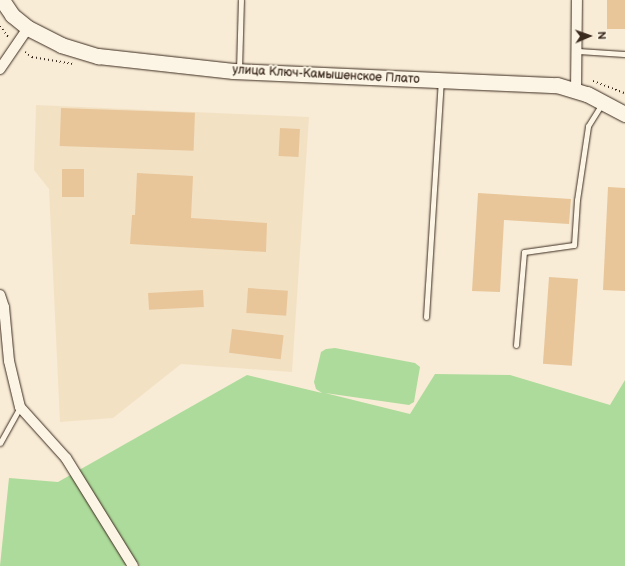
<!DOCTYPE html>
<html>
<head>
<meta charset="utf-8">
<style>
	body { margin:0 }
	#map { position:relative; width:625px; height:566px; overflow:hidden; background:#f8ecd6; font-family:"Balsamiq Sans",sans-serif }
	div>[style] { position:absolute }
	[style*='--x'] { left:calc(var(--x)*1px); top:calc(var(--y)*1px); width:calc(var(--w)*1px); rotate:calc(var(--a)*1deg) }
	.built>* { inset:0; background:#f3e1c4 }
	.green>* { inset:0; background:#addb9b }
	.building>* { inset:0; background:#e8c69a; transform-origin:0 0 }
	.path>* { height:2px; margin-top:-1px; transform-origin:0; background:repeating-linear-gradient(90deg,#3b2a1e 0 1px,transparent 0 4px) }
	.roads { filter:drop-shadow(0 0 1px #3b2a1e) drop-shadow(0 0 1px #3b2a1e) }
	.service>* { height:5px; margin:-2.5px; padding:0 2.5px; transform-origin:2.5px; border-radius:2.5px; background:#fcf5e5 }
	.minor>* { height:10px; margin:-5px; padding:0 5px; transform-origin:5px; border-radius:5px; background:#fcf5e5 }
	.secondary>* { height:15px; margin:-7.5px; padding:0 7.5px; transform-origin:7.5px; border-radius:7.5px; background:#fcf5e5 }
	span { translate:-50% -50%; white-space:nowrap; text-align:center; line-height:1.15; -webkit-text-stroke:3.5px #fcf5e5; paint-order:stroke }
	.street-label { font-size:12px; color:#3b2a1e }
	.north { position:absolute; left:569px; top:16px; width:40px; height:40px; -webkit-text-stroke:3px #fcf5e5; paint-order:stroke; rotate:88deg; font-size:11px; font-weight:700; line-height:16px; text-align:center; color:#3b2a1e }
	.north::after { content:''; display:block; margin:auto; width:14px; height:18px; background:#3b2a1e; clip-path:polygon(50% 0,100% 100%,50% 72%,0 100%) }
</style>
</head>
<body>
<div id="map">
	<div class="built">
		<i style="clip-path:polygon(36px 105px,309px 117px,292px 372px,181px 364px,113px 418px,60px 422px,49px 189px,34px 170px)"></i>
	</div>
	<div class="green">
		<i style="clip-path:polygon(335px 348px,415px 363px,420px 367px,414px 402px,409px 405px,325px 393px,410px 414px,435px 374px,510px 375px,610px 405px,625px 380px,625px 566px,139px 566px,138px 562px,123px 566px,0 566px,9px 478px,58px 482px,247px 375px,322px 393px,316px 389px,314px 382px,321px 352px,326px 349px)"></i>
	</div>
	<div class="building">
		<i style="left:607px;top:0;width:18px;height:29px"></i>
		<i style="left:61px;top:108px;width:134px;height:38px;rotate:2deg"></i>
		<i style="left:280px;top:128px;width:20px;height:28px;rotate:3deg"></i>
		<i style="left:62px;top:169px;width:22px;height:28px"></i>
		<i style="clip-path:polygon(137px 173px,193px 176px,191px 218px,267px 223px,266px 252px,130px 244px,132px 215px,135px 215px)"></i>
		<i style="clip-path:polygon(608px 187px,625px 188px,625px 291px,603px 290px)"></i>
		<i style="clip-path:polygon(478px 193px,571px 199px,569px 224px,504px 220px,500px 292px,472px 291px)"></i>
		<i style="left:549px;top:277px;width:29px;height:87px;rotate:4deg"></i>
		<i style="left:248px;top:288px;width:40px;height:25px;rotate:4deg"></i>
		<i style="left:203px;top:290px;width:17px;height:55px;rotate:87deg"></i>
		<i style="left:232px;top:329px;width:52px;height:24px;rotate:7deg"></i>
	</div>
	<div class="path">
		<i style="--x:0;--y:26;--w:15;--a:53"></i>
		<i style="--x:25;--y:52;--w:9;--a:36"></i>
		<i style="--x:32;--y:57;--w:42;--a:9.7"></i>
		<i style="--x:593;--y:81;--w:34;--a:21"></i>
	</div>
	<div class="roads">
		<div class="service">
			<i style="--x:577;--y:51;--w:48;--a:3.6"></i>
			<i style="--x:239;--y:70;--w:70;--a:-88.4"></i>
			<i style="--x:426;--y:317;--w:236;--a:-86.4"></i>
			<i style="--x:516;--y:345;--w:93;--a:-85.1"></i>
			<i style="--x:524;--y:252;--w:50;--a:-8"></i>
			<i style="--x:574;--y:245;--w:45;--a:-86.2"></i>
			<i style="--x:577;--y:200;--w:75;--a:-81.5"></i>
			<i style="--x:588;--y:126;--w:26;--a:-58"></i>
			<i style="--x:0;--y:443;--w:41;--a:-60.9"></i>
		</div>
		<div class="minor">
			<i style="--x:0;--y:69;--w:50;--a:-55.7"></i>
			<i style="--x:576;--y:91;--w:91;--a:-89.4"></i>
			<i style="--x:0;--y:295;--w:13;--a:72"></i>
			<i style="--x:4;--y:307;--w:54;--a:84.7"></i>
			<i style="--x:9;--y:361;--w:47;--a:76.6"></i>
			<i style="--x:20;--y:407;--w:69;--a:48"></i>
			<i style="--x:66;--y:458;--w:127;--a:58.2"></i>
		</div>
		<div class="secondary">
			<i style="--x:2;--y:0;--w:18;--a:56"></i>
			<i style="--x:12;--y:15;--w:21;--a:39"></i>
			<i style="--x:28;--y:28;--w:37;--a:27"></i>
			<i style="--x:61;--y:45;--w:39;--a:17"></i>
			<i style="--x:98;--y:56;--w:136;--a:6.3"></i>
			<i style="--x:233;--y:71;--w:324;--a:2.5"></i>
			<i style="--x:557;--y:85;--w:31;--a:17"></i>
			<i style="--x:587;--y:94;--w:43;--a:27.8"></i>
		</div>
	</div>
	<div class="street-label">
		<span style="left:326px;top:75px;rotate:3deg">улица Ключ-Камышенское Плато</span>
	</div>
	<div class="north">N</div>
</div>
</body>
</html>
